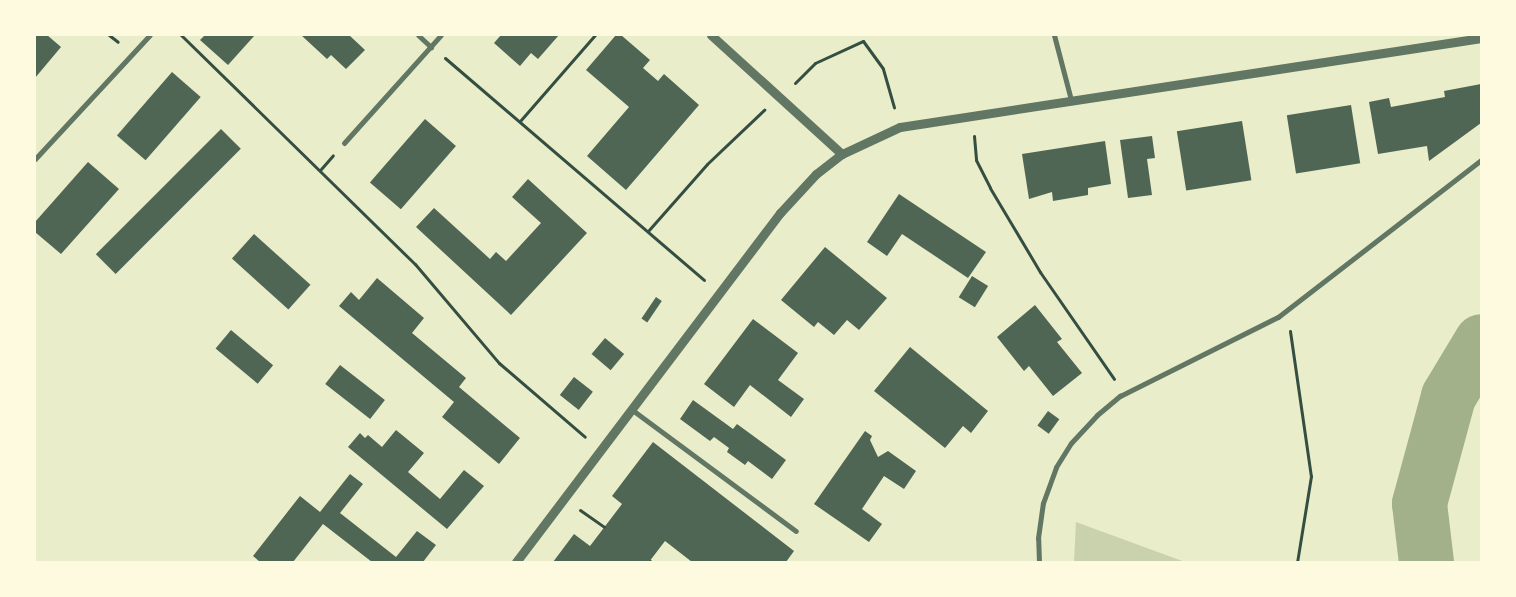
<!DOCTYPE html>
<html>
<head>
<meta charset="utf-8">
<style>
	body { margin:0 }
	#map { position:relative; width:1516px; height:597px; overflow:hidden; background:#e9edc9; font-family:Jost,sans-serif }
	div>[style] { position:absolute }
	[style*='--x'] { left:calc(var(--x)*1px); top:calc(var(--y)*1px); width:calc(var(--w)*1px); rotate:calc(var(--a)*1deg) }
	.green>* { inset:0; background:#cad2ad }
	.river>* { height:55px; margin:-27.5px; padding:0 27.5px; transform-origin:27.5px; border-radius:27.5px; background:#a3b18a }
	.building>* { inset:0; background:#4f6655; transform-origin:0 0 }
	.path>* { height:3px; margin:-1.5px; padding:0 1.5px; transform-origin:1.5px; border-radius:1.5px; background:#344e41 }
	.minor>* { height:5px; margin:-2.5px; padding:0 2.5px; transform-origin:2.5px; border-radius:2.5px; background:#617663 }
	.tertiary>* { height:9px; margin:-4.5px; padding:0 4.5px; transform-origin:4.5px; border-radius:4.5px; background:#617663 }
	span { translate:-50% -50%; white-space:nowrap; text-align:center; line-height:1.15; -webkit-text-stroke:5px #fefae0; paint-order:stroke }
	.frame { position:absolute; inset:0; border:36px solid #fefae0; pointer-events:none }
</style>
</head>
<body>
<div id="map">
	<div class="green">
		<i style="clip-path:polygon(1076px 522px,1185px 562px,1074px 562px)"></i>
	</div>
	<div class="river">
		<i style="--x:1426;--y:562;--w:59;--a:-96.8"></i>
		<i style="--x:1419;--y:503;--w:111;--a:-74.8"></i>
		<i style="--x:1448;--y:396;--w:64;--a:-59"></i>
	</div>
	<div class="building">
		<i style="clip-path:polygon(35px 35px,47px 35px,61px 47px,35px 78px)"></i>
		<i style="clip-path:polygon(205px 35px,255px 35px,228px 65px,200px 40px)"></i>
		<i style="clip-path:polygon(301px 35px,349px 35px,365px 50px,346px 69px,331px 55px,327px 59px)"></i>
		<i style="clip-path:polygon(501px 35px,559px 35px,538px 59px,531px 53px,520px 66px,494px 43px)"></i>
		<i style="clip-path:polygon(616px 35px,621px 35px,650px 60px,643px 68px,658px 81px,664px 74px,699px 105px,626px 190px,587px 156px,629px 107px,586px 70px)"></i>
		<i style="left:172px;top:72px;width:38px;height:84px;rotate:41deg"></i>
		<i style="clip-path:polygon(1481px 84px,1481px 123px,1429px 161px,1427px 146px,1378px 154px,1369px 102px,1389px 98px,1391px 107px,1445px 97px,1444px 91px)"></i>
		<i style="left:1351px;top:105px;width:59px;height:65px;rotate:81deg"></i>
		<i style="left:425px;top:119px;width:41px;height:84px;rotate:41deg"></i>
		<i style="left:1242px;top:121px;width:60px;height:66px;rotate:81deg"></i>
		<i style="left:221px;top:129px;width:28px;height:177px;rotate:45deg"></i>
		<i style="clip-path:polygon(1152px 136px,1155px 158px,1147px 159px,1152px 195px,1128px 198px,1120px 140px)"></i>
		<i style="clip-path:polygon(1105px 141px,1111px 184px,1088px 188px,1088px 195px,1053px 201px,1052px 192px,1029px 199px,1022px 154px)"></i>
		<i style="clip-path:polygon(88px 162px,119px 189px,61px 254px,35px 232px,35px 222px)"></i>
		<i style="clip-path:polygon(528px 179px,587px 233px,511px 315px,416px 227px,434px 208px,490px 259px,496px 252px,506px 261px,541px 223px,512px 197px)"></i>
		<i style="clip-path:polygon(899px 194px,986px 252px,968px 278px,902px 234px,887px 256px,867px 242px)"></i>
		<i style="left:254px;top:234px;width:76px;height:33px;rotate:42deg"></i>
		<i style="clip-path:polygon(825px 247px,887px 298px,859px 330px,847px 320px,834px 335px,818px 322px,814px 327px,781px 300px)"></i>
		<i style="left:972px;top:276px;width:19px;height:25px;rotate:32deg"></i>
		<i style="clip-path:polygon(377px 278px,424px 318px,412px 333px,466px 378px,459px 387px,520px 438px,499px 464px,442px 417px,454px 402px,339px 306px,351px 292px,359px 300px)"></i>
		<i style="left:656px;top:297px;width:7px;height:26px;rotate:34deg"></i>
		<i style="clip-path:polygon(1035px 305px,1062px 339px,1057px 342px,1082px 373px,1053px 396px,1029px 366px,1024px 371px,997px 337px)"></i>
		<i style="clip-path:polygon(753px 319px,798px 353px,778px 380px,804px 399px,791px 417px,750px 385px,734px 407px,704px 384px)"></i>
		<i style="left:231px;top:330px;width:55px;height:24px;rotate:40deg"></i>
		<i style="left:605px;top:338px;width:25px;height:21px;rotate:40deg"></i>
		<i style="clip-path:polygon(910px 347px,988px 411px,971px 433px,963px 426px,945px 448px,874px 391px)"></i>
		<i style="left:340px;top:365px;width:57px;height:24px;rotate:38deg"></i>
		<i style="left:574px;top:377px;width:24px;height:23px;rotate:38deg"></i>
		<i style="clip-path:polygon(693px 400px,733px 429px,737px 424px,786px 460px,772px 479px,748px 461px,745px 465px,727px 452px,729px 448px,714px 437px,710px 441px,680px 419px)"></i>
		<i style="left:1048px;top:411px;width:14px;height:18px;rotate:36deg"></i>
		<i style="clip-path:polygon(396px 430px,424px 453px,408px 472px,440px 499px,464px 470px,484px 486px,447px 529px,348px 447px,360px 433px,365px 438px,368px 435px,382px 447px)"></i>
		<i style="clip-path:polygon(865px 431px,872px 436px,870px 440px,878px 457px,888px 451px,916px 471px,904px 489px,884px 476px,862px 509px,882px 524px,869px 542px,814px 504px)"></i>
		<i style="clip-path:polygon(653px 442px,794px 551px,786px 562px,692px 562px,665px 541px,649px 562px,553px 562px,574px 534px,590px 546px,622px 504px,612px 496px)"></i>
		<i style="clip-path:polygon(350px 474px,363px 484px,340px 513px,396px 557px,417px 531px,436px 545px,423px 562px,372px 562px,323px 524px,293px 562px,260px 562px,253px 556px,300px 496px,320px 512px)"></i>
	</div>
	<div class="path">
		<i style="--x:109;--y:35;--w:11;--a:38"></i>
		<i style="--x:181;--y:35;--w:327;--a:44.4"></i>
		<i style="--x:415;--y:264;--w:130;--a:49.7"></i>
		<i style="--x:499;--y:363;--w:113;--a:40.7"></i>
		<i style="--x:445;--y:58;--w:341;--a:40.6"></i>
		<i style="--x:795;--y:83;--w:28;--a:-45"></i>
		<i style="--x:815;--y:63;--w:53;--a:-24.6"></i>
		<i style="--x:863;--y:41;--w:34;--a:54"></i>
		<i style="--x:883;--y:69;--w:40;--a:74"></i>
		<i style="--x:520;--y:121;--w:114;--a:-48.9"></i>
		<i style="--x:974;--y:136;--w:24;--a:85"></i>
		<i style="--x:976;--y:160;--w:31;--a:63"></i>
		<i style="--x:990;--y:188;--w:98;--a:59.2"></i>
		<i style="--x:1040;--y:272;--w:130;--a:55.3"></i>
		<i style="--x:321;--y:169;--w:18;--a:-49"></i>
		<i style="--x:648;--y:231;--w:89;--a:-48.6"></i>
		<i style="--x:707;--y:164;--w:79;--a:-43.5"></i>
		<i style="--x:1290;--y:331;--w:147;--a:81.8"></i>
		<i style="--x:1311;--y:476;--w:87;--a:99.2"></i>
		<i style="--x:580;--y:510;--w:29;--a:35"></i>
		<i style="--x:650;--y:561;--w:1;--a:45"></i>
	</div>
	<div class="minor">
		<i style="--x:418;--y:35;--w:18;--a:43"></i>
		<i style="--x:1054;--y:35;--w:67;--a:75.3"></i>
		<i style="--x:344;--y:143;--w:145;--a:-48.1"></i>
		<i style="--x:35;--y:159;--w:169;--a:-47.2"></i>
		<i style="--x:631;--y:409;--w:205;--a:36.5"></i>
		<i style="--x:1039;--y:562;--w:24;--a:-92"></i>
		<i style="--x:1038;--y:538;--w:35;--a:-82"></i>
		<i style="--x:1043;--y:503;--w:38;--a:-70"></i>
		<i style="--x:1056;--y:467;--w:28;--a:-58"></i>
		<i style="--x:1071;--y:443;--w:38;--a:-47"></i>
		<i style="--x:1097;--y:415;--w:30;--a:-40"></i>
		<i style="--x:1120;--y:396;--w:177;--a:-26.6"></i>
		<i style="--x:1278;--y:317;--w:257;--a:-37.7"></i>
	</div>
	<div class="tertiary">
		<i style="--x:711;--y:35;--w:177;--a:42.3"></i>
		<i style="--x:516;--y:562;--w:438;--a:-52.9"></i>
		<i style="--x:780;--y:213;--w:53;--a:-47.3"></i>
		<i style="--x:816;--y:174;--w:33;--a:-38"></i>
		<i style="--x:842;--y:154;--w:64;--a:-25"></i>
		<i style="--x:900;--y:127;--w:588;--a:-8.71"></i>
	</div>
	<div class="frame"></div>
</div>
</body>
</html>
